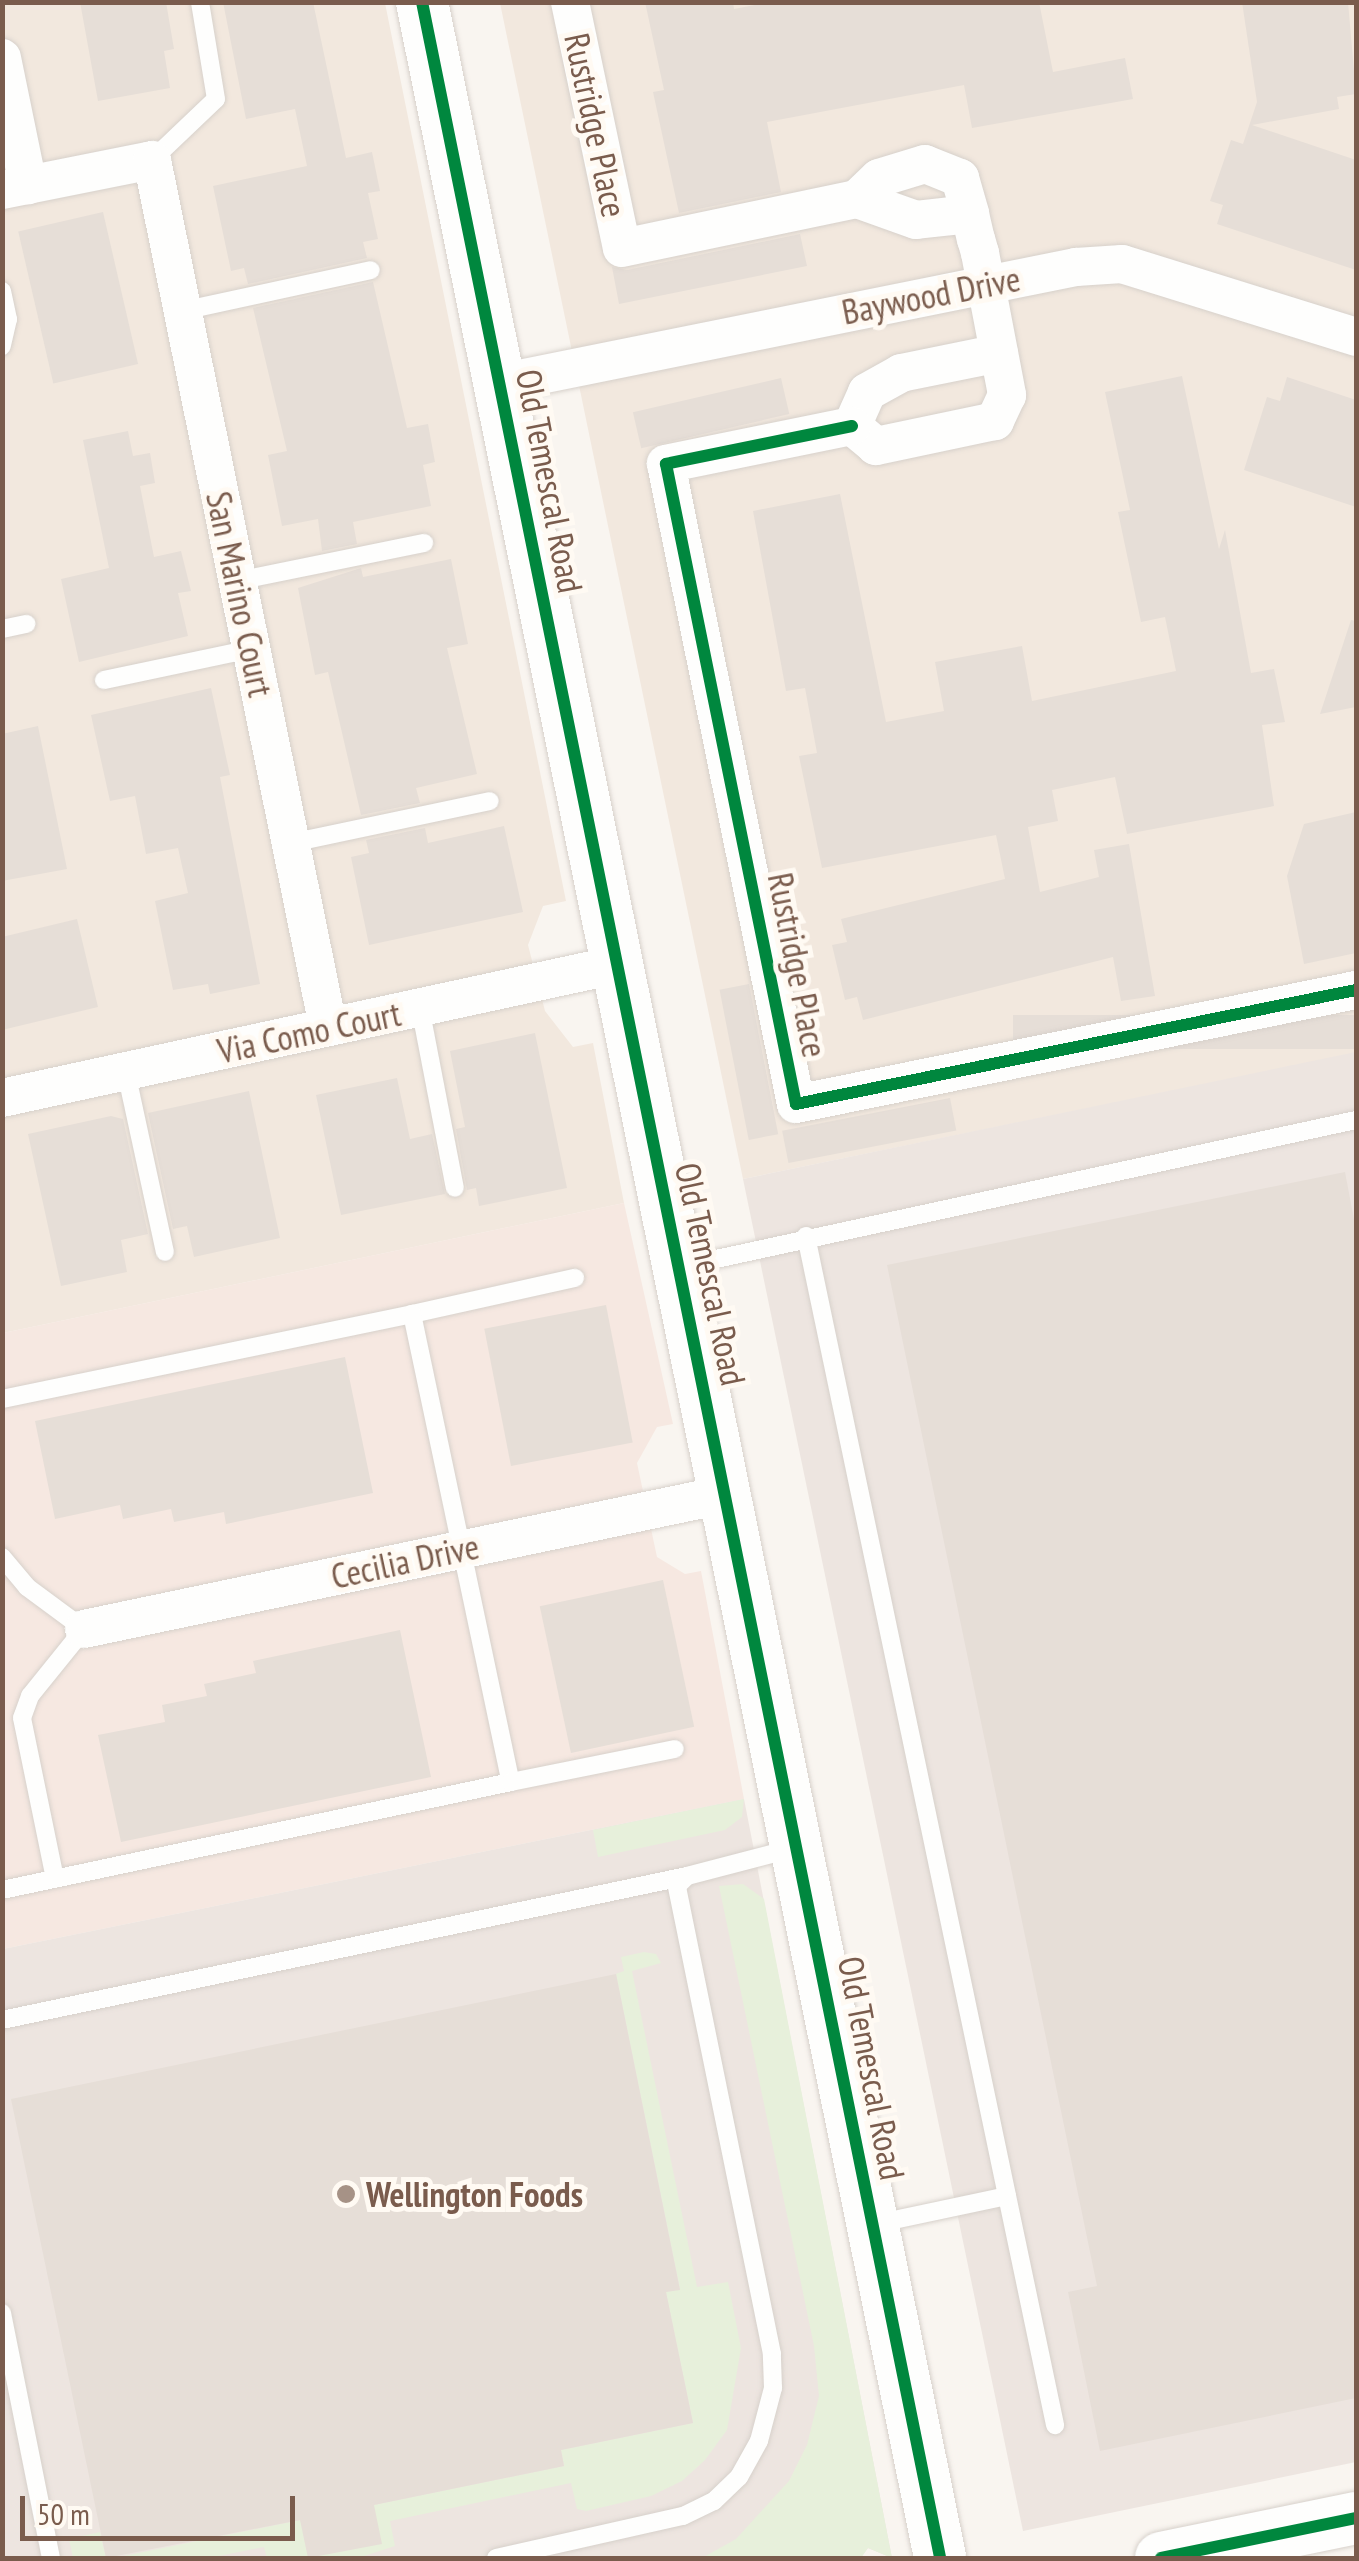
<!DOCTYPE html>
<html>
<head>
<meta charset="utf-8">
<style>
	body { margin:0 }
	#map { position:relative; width:1359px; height:2561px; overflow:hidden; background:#f9f5f0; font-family:"PT Sans Narrow",sans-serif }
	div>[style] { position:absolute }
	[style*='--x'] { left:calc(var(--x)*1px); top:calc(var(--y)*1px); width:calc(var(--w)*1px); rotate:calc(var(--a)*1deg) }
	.residential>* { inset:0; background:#f2e8de }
	.commercial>* { inset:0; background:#f6e8e1 }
	.industrial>* { inset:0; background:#ede5e0 }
	.green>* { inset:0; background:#e7f0db }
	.building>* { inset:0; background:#e6ded7; transform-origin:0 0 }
	.roads { filter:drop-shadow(0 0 2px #d7d1cb) drop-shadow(0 0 2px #d7d1cb) }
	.lane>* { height:18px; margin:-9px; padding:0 9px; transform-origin:9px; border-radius:9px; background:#fefefd }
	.street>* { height:38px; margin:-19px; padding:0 19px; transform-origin:19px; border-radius:19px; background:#fefefd }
	.secondary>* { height:52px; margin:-26px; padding:0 26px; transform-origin:26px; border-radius:26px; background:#fefefd }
	.cycleway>* { height:12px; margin:-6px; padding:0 6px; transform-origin:6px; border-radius:6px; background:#00873e }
	.dots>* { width:28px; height:28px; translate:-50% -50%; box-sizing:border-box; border:5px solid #fffaf3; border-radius:50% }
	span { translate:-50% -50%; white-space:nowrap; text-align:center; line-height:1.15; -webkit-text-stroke:10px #fffaf3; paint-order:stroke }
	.street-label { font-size:35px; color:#7a5c4d }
	.poi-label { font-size:35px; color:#7a5c4d; font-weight:700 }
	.left { translate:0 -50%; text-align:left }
	.frame { position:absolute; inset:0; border:5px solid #7a5c4d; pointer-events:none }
	.scale { position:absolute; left:20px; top:2496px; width:275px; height:45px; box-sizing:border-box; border:5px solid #7a5c4d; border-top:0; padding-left:12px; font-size:30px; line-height:35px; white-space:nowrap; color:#7a5c4d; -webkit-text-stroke:8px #fffaf3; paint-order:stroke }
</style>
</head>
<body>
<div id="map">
	<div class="residential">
		<i style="clip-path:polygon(3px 3px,385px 3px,566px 901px,543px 906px,528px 945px,545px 1011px,573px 1047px,593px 1043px,624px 1203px,3px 1333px)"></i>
		<i style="clip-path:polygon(500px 3px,1356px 3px,1356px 1053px,743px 1179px)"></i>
	</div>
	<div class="commercial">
		<i style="clip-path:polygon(624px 1203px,673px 1424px,657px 1427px,637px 1463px,657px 1557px,685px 1574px,701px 1571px,744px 1799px,3px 1949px,3px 1333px)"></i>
	</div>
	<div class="industrial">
		<i style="clip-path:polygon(1356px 1052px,1356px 2462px,1023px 2531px,743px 1179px)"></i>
		<i style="clip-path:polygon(744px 1799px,892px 2558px,868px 2548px,860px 2558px,3px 2558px,3px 1949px)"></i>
	</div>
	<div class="green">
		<i style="clip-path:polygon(744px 1799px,742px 1817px,725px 1830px,598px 1857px,593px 1830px)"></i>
		<i style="clip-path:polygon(743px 1884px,764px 1899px,892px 2558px,868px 2548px,861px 2558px,702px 2558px,736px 2539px,789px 2481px,807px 2445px,819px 2396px,814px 2346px,719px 1886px)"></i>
		<i style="clip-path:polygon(644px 1952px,656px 1954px,661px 1963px,632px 1971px,697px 2287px,728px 2282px,741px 2348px,727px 2430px,705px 2460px,682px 2481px,651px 2496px,586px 2511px,577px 2509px,571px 2483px,390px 2521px,395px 2546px,358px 2558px,267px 2558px,264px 2547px,209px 2558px,114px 2558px,564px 2466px,561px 2450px,693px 2423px,666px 2292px,680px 2289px,616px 1974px,624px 1971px,621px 1957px)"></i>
		<i style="clip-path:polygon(100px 2532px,106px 2558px,73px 2558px,69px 2539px)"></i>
	</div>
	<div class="building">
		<i style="clip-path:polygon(80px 2px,166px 2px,174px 49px,164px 51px,170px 88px,98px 101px)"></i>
		<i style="clip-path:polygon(223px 2px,313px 2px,346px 158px,372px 152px,380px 191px,368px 193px,378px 239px,363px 242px,367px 258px,248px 284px,244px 268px,231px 271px,213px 186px,307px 166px,295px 109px,246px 119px)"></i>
		<i style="clip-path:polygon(645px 2px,733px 2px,734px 9px,771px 2px,1039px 2px,1053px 72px,1125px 58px,1133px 99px,972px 128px,964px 85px,767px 122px,781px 192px,679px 213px,653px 92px,664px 90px)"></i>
		<i style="clip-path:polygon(1242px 2px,1348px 2px,1356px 94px,1337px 97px,1339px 109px,1252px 125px,1356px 160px,1356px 270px,1217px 224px,1223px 205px,1210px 201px,1231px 140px,1243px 144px,1257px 102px)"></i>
		<i style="left:103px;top:212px;width:156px;height:87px;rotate:77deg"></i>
		<i style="clip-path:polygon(800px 234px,807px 266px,619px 304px,612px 267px,627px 270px)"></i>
		<i style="clip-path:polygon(373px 282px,407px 428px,428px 424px,435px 462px,423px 465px,431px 506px,353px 522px,357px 544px,322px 551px,318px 519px,282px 526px,268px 455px,287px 451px,253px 308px)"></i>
		<i style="clip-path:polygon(1182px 376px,1219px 549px,1225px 530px,1251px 673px,1274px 669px,1285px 722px,1262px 725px,1274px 806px,1127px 834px,1115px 777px,1052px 790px,1058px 821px,1028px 827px,1040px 892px,1099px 877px,1094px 850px,1129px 844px,1155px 996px,1121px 1001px,1113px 957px,863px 1020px,857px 997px,845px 1000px,832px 945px,847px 942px,841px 919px,1005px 879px,996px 835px,822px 868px,799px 756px,817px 753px,805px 688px,786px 691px,753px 511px,840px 494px,886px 722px,944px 711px,935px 662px,1022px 646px,1032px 701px,1176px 671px,1165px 617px,1141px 622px,1118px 512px,1130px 510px,1105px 392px)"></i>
		<i style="clip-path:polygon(1287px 377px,1356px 400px,1356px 507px,1244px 470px,1267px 397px,1280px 401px)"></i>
		<i style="left:781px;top:378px;width:37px;height:152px;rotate:77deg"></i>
		<i style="clip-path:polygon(128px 431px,133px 456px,150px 453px,155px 483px,140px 486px,154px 557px,181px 551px,191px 591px,178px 593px,188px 636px,79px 662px,61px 579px,109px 568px,83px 440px)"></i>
		<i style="clip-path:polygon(451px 559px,468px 644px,447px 648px,477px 774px,416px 788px,420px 803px,361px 815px,328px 672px,315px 675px,298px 588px,361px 568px,363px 577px)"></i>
		<i style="clip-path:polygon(1351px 620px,1356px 621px,1356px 707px,1320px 714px)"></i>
		<i style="clip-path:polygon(211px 688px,230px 775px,220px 777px,260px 984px,210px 994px,208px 984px,173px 990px,155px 901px,188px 893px,178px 848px,146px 854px,135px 796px,110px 801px,91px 715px)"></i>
		<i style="clip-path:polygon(38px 726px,67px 869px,2px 881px,2px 734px)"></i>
		<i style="clip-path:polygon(1356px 812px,1356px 953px,1304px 964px,1287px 876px,1304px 824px)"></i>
		<i style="clip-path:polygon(504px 826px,523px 912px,369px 945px,351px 857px,369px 853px,366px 840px,425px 828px,428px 843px)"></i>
		<i style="clip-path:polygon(77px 919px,98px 1007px,2px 1030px,2px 937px)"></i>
		<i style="left:749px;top:984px;width:153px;height:30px;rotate:79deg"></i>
		<i style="left:1356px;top:1015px;width:34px;height:343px;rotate:90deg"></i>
		<i style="clip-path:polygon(535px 1033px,567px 1188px,479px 1206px,476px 1188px,467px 1190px,456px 1129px,465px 1127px,450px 1051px)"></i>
		<i style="clip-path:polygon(397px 1078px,410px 1139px,432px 1134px,445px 1194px,341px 1215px,316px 1095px)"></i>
		<i style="clip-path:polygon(249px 1091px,280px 1238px,194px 1257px,187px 1226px,173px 1229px,148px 1113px)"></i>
		<i style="left:950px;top:1098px;width:33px;height:171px;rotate:79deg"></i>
		<i style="clip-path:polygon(111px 1116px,123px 1119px,148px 1234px,121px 1240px,127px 1272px,61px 1286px,28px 1134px)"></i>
		<i style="clip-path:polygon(1345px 1172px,1356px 1230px,1356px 2398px,1100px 2451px,1068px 2292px,1097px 2286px,887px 1265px)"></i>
		<i style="left:606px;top:1305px;width:140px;height:124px;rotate:79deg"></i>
		<i style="clip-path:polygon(345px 1357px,373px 1493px,226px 1524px,224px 1512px,174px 1522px,171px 1509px,123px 1519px,120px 1505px,55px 1519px,35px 1421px)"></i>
		<i style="left:663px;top:1580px;width:150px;height:126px;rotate:78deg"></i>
		<i style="clip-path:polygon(400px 1630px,431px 1777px,121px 1842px,98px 1735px,165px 1722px,162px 1705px,207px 1696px,204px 1684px,256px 1673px,253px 1661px)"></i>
		<i style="clip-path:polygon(616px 1974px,680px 2290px,666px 2292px,693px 2423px,561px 2450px,564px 2466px,374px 2505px,382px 2544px,308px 2558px,300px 2520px,106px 2558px,11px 2099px)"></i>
	</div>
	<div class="roads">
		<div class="lane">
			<i style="--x:152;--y:160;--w:88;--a:-43.6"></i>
			<i style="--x:216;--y:99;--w:98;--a:-99.4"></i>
			<i style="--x:2;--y:291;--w:29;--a:78"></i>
			<i style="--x:8;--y:319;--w:28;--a:103"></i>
			<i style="--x:182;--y:311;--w:193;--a:-12.2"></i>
			<i style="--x:237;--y:581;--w:191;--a:-11.5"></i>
			<i style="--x:2;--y:629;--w:25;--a:-12"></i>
			<i style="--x:104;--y:680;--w:150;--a:-11.9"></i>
			<i style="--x:291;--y:843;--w:203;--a:-11.9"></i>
			<i style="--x:420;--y:1007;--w:184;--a:79.1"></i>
			<i style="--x:126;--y:1072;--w:184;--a:77.8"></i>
			<i style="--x:806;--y:1236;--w:1215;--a:78.17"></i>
			<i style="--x:684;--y:1266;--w:688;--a:-12.26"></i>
			<i style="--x:412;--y:1314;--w:167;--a:-12.5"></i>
			<i style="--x:2;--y:1399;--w:419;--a:-11.7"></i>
			<i style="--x:412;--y:1314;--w:478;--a:78.1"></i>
			<i style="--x:511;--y:1782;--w:520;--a:168.02"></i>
			<i style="--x:2;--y:1557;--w:39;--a:50"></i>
			<i style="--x:27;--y:1587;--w:71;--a:36.4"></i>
			<i style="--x:84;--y:1629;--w:86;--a:128.9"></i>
			<i style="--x:30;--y:1696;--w:23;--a:110"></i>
			<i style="--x:22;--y:1718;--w:164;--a:78.4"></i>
			<i style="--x:511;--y:1782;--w:167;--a:-11.4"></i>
			<i style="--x:2;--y:2020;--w:700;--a:-11.87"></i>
			<i style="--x:875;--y:2224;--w:135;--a:-12"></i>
			<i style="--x:2;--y:2313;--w:250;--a:78.7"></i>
			<i style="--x:496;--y:2558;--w:192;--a:-12.7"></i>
			<i style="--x:683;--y:2516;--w:34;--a:-26"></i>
			<i style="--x:714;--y:2501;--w:35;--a:-44"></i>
			<i style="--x:739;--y:2477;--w:41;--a:-60.9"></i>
			<i style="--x:759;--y:2441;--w:55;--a:-75.2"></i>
			<i style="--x:773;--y:2388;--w:34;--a:-92"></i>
			<i style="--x:772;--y:2354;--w:478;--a:-101.5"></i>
			<i style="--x:677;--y:1886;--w:14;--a:-45"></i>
			<i style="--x:687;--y:1876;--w:107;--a:-14.6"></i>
		</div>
		<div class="street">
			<i style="--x:570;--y:2;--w:251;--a:78.1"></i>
			<i style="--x:622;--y:248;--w:240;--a:-11.8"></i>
			<i style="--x:2;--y:58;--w:130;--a:78.4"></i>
			<i style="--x:2;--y:190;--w:153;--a:-11.3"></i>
			<i style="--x:152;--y:160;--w:885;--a:78.52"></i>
			<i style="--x:970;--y:214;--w:54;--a:173.7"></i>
			<i style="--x:916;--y:220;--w:63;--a:-160.4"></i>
			<i style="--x:857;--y:199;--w:30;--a:-44"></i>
			<i style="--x:879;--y:178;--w:48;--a:-16.9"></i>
			<i style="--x:925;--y:164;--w:38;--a:22"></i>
			<i style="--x:960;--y:178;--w:37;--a:74"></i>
			<i style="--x:970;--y:214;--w:26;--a:77"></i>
			<i style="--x:976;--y:239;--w:15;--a:74"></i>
			<i style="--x:980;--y:253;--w:145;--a:79.2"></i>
			<i style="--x:1007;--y:395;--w:29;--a:115"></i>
			<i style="--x:995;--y:421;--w:122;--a:168.1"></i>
			<i style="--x:876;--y:446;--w:31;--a:-140"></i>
			<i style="--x:852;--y:426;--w:37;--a:-66"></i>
			<i style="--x:867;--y:392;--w:39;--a:-29"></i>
			<i style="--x:901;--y:373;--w:100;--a:-11.5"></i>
			<i style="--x:500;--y:383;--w:588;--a:-11.39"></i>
			<i style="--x:1076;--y:267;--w:46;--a:-3.7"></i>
			<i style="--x:1122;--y:264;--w:245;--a:17.3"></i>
			<i style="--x:852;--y:426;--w:190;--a:168.5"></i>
			<i style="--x:666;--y:464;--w:653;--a:78.52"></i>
			<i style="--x:796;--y:1104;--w:571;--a:-11.51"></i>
			<i style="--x:2;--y:1098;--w:627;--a:-12.24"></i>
			<i style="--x:84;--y:1629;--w:657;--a:-11.86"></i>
		</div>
		<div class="secondary">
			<i style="--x:422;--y:2;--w:2608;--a:78.54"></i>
			<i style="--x:1161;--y:2558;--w:199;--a:-11.6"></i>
		</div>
	</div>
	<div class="cycleway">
		<i style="--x:422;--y:2;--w:2608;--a:78.54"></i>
		<i style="--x:852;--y:426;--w:190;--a:168.5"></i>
		<i style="--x:666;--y:464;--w:653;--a:78.52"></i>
		<i style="--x:796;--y:1104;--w:571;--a:-11.51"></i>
		<i style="--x:1161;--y:2558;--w:199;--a:-11.6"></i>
	</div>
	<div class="dots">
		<i style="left:346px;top:2194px;background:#a69286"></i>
	</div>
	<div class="street-label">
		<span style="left:596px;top:125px;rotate:78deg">Rustridge Place</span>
		<span style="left:931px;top:295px;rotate:-11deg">Baywood Drive</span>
		<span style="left:550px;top:481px;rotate:79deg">Old Temescal Road</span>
		<span style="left:240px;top:594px;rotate:78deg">San Marino Court</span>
		<span style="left:798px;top:965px;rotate:79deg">Rustridge Place</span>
		<span style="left:309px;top:1032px;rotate:-12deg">Via Como Court</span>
		<span style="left:711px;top:1274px;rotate:78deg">Old Temescal Road</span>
		<span style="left:405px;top:1561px;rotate:-12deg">Cecilia Drive</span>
		<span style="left:872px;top:2068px;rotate:79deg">Old Temescal Road</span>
	</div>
	<div class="poi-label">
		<span class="left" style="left:366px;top:2194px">Wellington Foods</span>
	</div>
	<div class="frame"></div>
	<div class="scale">50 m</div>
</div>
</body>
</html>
